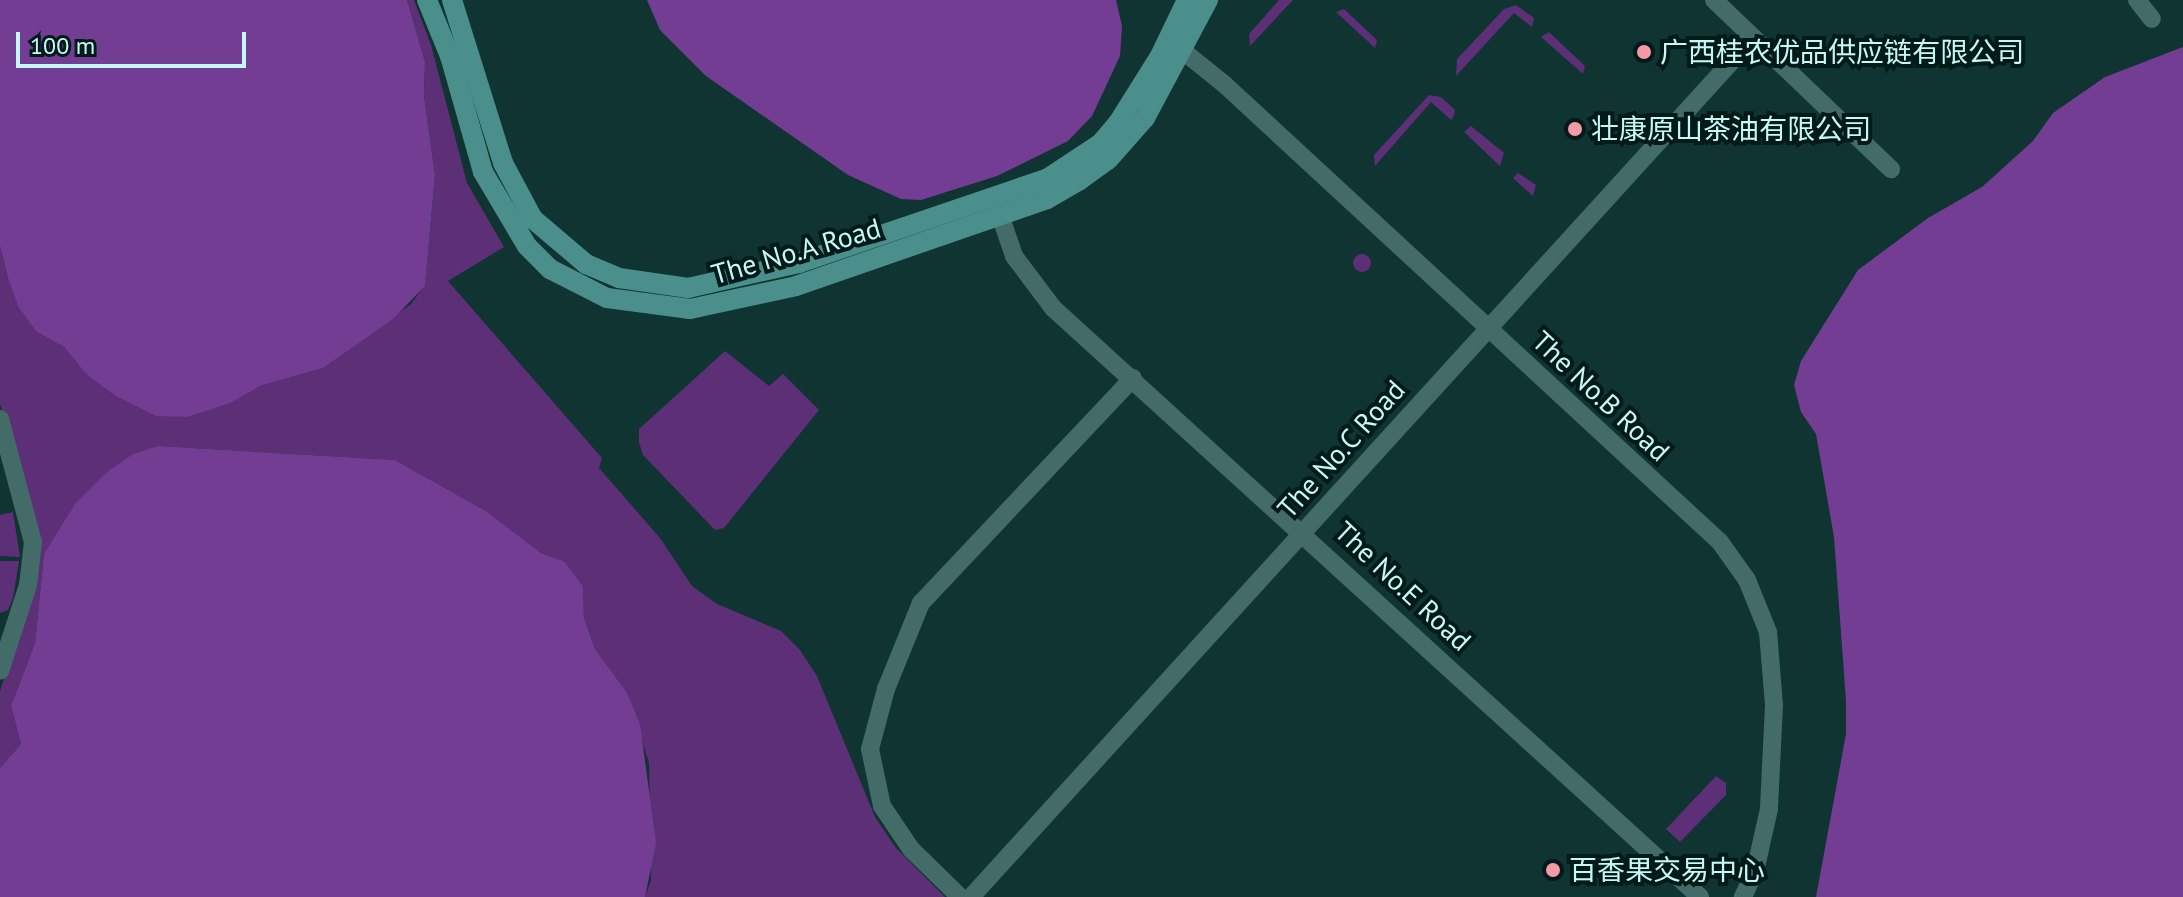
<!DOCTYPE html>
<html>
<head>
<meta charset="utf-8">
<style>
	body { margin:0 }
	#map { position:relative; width:2183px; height:897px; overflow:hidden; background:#0f3432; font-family:"PT Sans","Noto Sans SC",sans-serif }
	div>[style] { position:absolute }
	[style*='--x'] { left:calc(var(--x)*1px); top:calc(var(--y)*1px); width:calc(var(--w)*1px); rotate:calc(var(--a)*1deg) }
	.green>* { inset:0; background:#5c2f76 }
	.round { border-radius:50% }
	.forest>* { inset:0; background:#743d94 }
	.street>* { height:18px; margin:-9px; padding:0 9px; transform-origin:9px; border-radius:9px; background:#436c69 }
	.secondary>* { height:20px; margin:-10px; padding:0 10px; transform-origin:10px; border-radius:10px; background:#4a8f8b }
	.dots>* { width:22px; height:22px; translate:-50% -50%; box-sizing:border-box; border:4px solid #021a19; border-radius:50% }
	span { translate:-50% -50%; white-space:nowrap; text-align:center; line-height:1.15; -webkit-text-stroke:8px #021a19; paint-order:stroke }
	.poi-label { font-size:28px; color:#c6f9f5 }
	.left { translate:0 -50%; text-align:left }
	.street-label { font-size:28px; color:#c6f9f5 }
	.scale { position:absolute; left:16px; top:32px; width:230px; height:36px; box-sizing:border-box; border:4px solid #c6f9f5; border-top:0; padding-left:10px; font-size:24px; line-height:28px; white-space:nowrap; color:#c6f9f5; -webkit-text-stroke:6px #021a19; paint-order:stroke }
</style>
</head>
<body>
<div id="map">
	<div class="green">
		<i style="clip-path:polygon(407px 0,414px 0,431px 45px,467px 183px,504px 247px,448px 281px,602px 458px,599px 468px,660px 538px,692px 586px,717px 604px,781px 631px,800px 650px,817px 676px,875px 817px,896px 848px,945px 897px,645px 897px,651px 880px,649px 763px,626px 691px,595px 649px,584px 618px,583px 586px,564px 561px,541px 553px,486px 511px,395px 460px,159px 446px,44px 554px,35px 643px,11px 706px,21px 744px,0 768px,0 691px,35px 581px,12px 438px,0 404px,0 246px,8px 278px,37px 332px,64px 347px,87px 375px,114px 395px,156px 415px,187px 417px,260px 386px,323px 368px,411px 304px,425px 285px,435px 175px,424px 96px,425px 62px)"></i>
		<i style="clip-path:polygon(1279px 0,1293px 0,1250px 46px,1249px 34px)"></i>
		<i style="clip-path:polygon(1516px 5px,1534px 18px,1532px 27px,1514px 13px,1456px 76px,1457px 59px,1504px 9px)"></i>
		<i style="clip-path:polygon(1344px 9px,1377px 40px,1375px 48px,1336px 12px)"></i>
		<i style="clip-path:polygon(1549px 32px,1585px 66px,1583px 74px,1541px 37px)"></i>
		<i style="clip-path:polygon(1429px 95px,1441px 97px,1455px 110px,1454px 116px,1451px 120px,1431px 102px,1375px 166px,1374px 155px)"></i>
		<i style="clip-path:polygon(1471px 126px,1504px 153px,1500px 166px,1464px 132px)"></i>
		<i style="clip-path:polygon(1518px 173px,1536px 185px,1533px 196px,1513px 178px)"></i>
		<i class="round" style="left:1353px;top:254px;width:18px;height:18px"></i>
		<i style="clip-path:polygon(725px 351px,769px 386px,783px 374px,819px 410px,724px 528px,715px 530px,643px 455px,639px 442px,639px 429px)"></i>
		<i style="clip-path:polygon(13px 512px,20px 557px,0 556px,0 515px)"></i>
		<i style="clip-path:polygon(0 561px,19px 561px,13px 598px,8px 610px,0 613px)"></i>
		<i style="clip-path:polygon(1716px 776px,1726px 783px,1726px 795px,1680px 842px,1666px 829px)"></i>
	</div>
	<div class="forest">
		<i style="clip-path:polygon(0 0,407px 0,425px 62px,424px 96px,435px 175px,425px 286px,393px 319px,323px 368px,260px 386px,230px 403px,187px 417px,156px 416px,114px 395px,87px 375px,64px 347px,37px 332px,19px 308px,8px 278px,0 246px)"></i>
		<i style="clip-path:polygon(647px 0,1116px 0,1122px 26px,1120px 56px,1092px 116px,1068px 141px,997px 176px,921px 200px,901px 199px,848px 175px,706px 76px,660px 30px)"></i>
		<i style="clip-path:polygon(2183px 47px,2183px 897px,1816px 897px,1846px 734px,1846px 701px,1834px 537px,1816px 434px,1801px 412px,1794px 385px,1801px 361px,1858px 270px,1928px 218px,1982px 187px,2033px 141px,2053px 113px,2105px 77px)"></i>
		<i style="clip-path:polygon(159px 446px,395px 460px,486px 511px,541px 553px,564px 561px,583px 586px,584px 618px,595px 649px,626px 691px,640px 724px,656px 843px,645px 897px,0 897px,0 768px,21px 744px,11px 706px,35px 643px,44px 554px,75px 504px,106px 473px,133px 454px)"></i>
	</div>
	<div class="street">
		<i style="--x:1714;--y:0;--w:245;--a:43.7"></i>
		<i style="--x:2137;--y:0;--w:24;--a:52"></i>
		<i style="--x:1167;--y:46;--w:17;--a:17"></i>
		<i style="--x:1183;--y:51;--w:53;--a:38.8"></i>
		<i style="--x:1224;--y:84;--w:675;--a:42.72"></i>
		<i style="--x:1720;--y:542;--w:47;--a:54.6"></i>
		<i style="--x:1747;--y:580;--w:56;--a:68"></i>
		<i style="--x:1768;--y:632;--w:73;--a:85.3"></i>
		<i style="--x:1774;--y:705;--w:104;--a:92.8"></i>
		<i style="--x:1769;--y:809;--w:64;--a:102.7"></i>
		<i style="--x:1755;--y:871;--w:29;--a:115"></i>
		<i style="--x:996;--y:203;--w:56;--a:71.2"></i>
		<i style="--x:1014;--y:256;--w:65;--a:53.1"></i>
		<i style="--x:1053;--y:308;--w:875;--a:42.31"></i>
		<i style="--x:0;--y:419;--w:127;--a:75"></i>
		<i style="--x:33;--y:542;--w:43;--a:96.6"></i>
		<i style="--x:28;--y:585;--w:90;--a:108"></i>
		<i style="--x:960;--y:897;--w:69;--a:-135.6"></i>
		<i style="--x:911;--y:849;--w:52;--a:-124"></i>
		<i style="--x:882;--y:806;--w:58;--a:-101.9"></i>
		<i style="--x:870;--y:749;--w:62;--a:-75.1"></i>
		<i style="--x:886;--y:689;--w:93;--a:-67.9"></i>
		<i style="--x:921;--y:603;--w:309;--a:-46.7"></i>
		<i style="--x:971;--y:897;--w:1162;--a:-47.69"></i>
	</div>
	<div class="secondary">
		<i style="--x:427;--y:0;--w:61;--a:67.7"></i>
		<i style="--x:450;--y:56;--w:121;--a:74.1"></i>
		<i style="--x:483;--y:172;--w:86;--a:59.3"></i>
		<i style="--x:527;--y:246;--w:33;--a:45"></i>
		<i style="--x:550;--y:269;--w:64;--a:27"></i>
		<i style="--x:607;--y:298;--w:84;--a:7.5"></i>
		<i style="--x:690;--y:309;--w:108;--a:-12.2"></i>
		<i style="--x:796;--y:286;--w:266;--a:-19.1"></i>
		<i style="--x:1047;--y:199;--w:38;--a:-30"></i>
		<i style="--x:1080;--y:180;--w:34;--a:-36"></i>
		<i style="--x:1108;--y:160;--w:56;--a:-48.6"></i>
		<i style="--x:1145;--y:118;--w:134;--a:-61.9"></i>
		<i style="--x:452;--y:0;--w:171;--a:72.6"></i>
		<i style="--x:503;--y:163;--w:64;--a:61.8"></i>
		<i style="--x:533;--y:219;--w:70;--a:40.3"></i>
		<i style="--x:586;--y:264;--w:36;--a:23"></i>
		<i style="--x:619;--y:278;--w:70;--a:8.2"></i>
		<i style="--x:688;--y:288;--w:114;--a:-12.7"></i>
		<i style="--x:799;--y:263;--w:263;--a:-18.8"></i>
		<i style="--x:1048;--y:178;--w:64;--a:-33.4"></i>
		<i style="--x:1101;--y:143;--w:26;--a:-50"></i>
		<i style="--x:1118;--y:123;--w:79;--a:-57.9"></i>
		<i style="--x:1160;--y:56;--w:62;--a:-64.3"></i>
	</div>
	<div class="dots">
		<i style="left:1644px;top:52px;background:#f49aa6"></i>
		<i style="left:1575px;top:129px;background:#f49aa6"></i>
		<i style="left:1553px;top:870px;background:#f49aa6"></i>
	</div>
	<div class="poi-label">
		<span class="left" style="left:1660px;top:52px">广西桂农优品供应链有限公司</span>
		<span class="left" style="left:1591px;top:129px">壮康原山茶油有限公司</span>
		<span class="left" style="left:1569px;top:870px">百香果交易中心</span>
	</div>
	<div class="street-label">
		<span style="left:796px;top:251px;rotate:-16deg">The No.A Road</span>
		<span style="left:1601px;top:396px;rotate:43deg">The No.B Road</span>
		<span style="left:1341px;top:449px;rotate:-48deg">The No.C Road</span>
		<span style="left:1403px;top:586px;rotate:43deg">The No.E Road</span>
	</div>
	<div class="scale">100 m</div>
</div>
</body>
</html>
